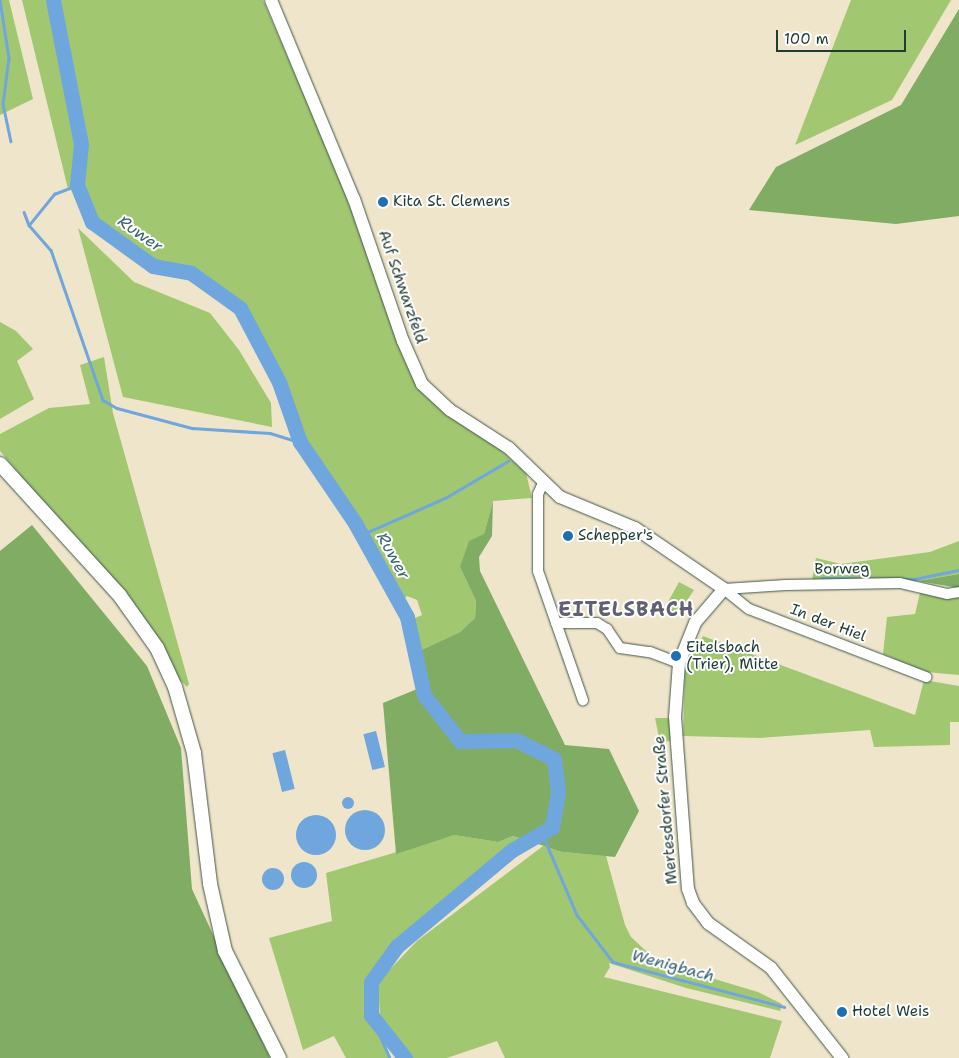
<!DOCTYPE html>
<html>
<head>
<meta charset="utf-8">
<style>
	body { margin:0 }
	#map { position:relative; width:959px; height:1058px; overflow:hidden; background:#efe5ca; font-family:"Shantell Sans",sans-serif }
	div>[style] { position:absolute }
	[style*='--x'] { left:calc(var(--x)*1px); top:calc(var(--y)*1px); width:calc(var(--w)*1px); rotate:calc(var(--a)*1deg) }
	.green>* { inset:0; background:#a2c771 }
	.forest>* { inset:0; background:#81ac63 }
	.water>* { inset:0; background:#70a6de; transform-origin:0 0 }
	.round { border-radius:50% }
	.stream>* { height:2.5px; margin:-1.25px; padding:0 1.25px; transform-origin:1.25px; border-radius:1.25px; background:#70a6de }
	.river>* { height:15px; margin:-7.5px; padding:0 7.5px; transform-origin:7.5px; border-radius:7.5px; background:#70a6de }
	.roads { filter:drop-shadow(0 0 1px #3e564a) drop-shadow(0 0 1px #3e564a) }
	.minor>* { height:10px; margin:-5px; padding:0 5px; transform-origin:5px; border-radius:5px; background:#fff }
	.tertiary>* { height:12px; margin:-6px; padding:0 6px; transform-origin:6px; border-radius:6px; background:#fff }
	.secondary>* { height:14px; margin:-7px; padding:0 7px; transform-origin:7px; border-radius:7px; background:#fff }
	.dots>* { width:14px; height:14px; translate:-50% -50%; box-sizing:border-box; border:2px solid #fff; border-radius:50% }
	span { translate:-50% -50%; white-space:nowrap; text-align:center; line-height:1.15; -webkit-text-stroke:4px #fff; paint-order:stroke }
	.poi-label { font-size:15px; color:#1f3d34 }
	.left { translate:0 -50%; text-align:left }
	.street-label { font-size:15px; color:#1f3d34 }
	.water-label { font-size:16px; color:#3b6270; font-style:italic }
	.district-label { font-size:20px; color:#626172; font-weight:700; letter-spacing:1px }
	.scale { position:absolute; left:776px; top:30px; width:130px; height:22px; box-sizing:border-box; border:2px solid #1f3d34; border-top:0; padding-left:6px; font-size:15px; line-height:18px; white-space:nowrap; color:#1f3d34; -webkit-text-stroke:4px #fff; paint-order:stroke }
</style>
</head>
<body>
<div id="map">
	<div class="green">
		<i style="clip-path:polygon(0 0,9px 0,33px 99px,0 115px)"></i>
		<i style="clip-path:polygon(22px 0,263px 0,347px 195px,408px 366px,526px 473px,532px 498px,493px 501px,484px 534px,460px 567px,476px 601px,475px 618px,460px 632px,415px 653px,408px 621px,422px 615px,417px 600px,407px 596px,400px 603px,361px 535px,300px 442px,279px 382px,240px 308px,191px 273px,153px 266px,92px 222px,77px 185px,68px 189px)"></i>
		<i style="clip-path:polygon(851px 0,951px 0,892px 100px,795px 145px)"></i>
		<i style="clip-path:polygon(78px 228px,134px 282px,210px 313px,239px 350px,271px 403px,272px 427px,123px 397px)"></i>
		<i style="clip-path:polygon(0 322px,16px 331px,33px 349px,17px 361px,34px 399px,0 419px)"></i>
		<i style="clip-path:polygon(104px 357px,113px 413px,189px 684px,187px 687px,178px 678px,160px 642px,0 451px,0 434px,49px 408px,90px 404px,80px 365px)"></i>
		<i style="clip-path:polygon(959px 541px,959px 574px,918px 581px,812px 580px,816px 558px,841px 564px,930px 552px)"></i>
		<i style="clip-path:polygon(679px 582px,694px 590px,676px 617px,663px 611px)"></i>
		<i style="clip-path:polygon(920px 593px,959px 596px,959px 675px,926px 672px,883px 654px,887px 617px,915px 614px)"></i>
		<i style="clip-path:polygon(703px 636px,915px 715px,924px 680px,959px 686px,959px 722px,950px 722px,950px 745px,874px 747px,870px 730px,760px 738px,683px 736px,685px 668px)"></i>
		<i style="clip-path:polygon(655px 718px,670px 718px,671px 741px,660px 742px)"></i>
		<i style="clip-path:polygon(454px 835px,498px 842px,513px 836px,528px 841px,512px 850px,397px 946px,371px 982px,371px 1015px,390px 1058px,346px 1058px,334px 1036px,303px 1050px,269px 938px,332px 921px,326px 873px)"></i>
		<i style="clip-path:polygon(555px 837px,563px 852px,606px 856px,625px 925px,631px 937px,658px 962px,758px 992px,782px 1004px,780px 1011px,686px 988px,609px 963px,610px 967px,604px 977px,782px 1021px,770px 1058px,505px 1058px,497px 1041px,447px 1058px,411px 1058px,380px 1018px,378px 982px,417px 941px)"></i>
	</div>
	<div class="forest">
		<i style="clip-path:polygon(959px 9px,959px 216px,896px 224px,749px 210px,776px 167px,901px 105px)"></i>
		<i style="clip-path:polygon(493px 501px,492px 536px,479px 557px,480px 571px,565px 745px,609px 749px,639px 811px,615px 857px,563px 852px,513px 836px,498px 842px,454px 835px,396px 854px,383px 703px,422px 687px,415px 653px,460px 632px,475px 618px,476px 601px,460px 567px,469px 541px,484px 534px)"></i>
		<i style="clip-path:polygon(32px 525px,147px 666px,181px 748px,192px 889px,270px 1058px,0 1058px,0 551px)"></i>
		<i style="clip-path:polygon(959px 574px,959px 588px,918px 581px)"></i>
	</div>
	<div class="water">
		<i style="left:376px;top:731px;width:37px;height:13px;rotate:76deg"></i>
		<i style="left:285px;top:750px;width:40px;height:13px;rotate:76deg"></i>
		<i class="round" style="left:342px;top:797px;width:12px;height:12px"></i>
		<i class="round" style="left:345px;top:810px;width:40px;height:40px"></i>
		<i class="round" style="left:296px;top:815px;width:40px;height:40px"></i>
		<i class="round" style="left:291px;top:862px;width:26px;height:26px"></i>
		<i class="round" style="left:262px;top:868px;width:22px;height:22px"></i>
	</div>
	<div class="stream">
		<i style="--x:0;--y:0;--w:59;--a:81.2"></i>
		<i style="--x:9;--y:58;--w:46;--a:97.4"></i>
		<i style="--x:3;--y:104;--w:38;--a:78"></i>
		<i style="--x:24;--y:212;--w:14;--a:69"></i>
		<i style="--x:29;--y:225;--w:33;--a:49"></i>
		<i style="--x:51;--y:250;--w:159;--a:70.9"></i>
		<i style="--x:103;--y:400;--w:16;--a:30"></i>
		<i style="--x:117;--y:408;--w:78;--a:14.9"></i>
		<i style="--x:192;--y:428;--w:78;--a:3.7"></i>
		<i style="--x:270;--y:433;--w:31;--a:17"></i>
		<i style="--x:29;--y:225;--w:40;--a:-51"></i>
		<i style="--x:54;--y:194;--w:25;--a:-21"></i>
		<i style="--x:361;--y:535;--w:92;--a:-23.8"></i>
		<i style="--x:445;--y:498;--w:73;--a:-30.4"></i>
		<i style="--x:822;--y:578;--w:92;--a:0.6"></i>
		<i style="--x:914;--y:579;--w:46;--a:-11.3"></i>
		<i style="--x:542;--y:833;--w:89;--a:66.9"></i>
		<i style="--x:577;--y:915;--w:59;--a:52.5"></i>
		<i style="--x:613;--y:962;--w:177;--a:14.7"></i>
		<i style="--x:371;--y:1015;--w:47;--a:66.2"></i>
	</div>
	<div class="river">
		<i style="--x:53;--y:0;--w:147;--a:79"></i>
		<i style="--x:81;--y:144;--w:41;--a:95.6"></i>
		<i style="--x:77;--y:185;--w:40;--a:68"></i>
		<i style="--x:92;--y:222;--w:75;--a:35.8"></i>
		<i style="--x:153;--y:266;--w:39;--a:10"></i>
		<i style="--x:191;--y:273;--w:60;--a:35.5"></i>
		<i style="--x:240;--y:308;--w:84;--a:62.2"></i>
		<i style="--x:279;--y:382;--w:64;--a:70.7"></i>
		<i style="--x:300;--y:442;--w:98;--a:55.8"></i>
		<i style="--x:355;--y:523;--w:107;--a:61"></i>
		<i style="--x:407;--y:617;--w:80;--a:77.7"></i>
		<i style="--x:424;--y:695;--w:58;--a:52"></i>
		<i style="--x:460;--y:741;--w:56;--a:-1"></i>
		<i style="--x:516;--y:740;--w:42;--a:26.6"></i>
		<i style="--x:554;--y:759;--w:34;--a:83"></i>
		<i style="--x:558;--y:793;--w:35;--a:100"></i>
		<i style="--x:552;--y:827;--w:46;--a:150.1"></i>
		<i style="--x:512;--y:850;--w:150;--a:140.1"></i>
		<i style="--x:397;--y:946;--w:44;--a:125.8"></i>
		<i style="--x:371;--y:982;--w:33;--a:90"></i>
		<i style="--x:371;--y:1015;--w:55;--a:51.7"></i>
	</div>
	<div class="roads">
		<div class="minor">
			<i style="--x:543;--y:483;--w:12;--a:114"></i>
			<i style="--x:538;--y:494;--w:77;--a:90"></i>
			<i style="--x:538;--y:571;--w:137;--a:70.8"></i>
			<i style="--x:724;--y:589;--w:62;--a:-3.7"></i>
			<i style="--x:786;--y:585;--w:114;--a:-1"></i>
			<i style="--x:900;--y:583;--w:48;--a:13.2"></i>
			<i style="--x:947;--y:594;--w:12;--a:-9"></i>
			<i style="--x:724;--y:589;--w:32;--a:39"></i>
			<i style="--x:749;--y:609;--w:190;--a:21"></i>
			<i style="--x:556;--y:623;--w:41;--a:0"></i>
			<i style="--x:597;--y:623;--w:12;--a:31"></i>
			<i style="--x:607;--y:629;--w:23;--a:56"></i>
			<i style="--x:620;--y:648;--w:30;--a:8"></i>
			<i style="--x:650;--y:652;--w:31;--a:21"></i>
		</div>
		<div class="tertiary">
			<i style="--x:271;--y:0;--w:216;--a:67.4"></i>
			<i style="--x:354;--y:199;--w:150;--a:71"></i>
			<i style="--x:403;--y:341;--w:47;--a:66.2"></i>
			<i style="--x:422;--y:384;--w:38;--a:43"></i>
			<i style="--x:450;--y:410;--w:70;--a:32.8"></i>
			<i style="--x:509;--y:448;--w:71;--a:43.9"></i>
			<i style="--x:560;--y:497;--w:81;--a:22.5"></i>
			<i style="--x:635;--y:528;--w:108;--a:34.4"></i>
			<i style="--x:724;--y:589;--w:45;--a:130.5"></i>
			<i style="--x:695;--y:623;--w:43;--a:111.8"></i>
			<i style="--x:679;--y:663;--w:54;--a:94.2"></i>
			<i style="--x:675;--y:717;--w:172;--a:85.7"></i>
			<i style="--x:688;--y:889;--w:15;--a:70"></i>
			<i style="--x:693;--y:903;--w:25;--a:53"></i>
			<i style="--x:708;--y:923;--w:77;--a:35.5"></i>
			<i style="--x:771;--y:968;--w:115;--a:51.7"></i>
		</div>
		<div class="secondary">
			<i style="--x:0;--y:464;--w:178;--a:47.7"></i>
			<i style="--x:120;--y:596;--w:64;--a:54.6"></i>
			<i style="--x:157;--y:648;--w:43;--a:65.2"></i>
			<i style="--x:175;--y:687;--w:69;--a:73.9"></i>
			<i style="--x:194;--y:753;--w:132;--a:83"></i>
			<i style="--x:210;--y:884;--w:69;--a:77.4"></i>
			<i style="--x:225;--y:951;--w:120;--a:63.2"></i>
		</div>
	</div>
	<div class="dots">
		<i style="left:383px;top:202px;background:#1f6fb2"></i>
		<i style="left:568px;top:536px;background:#1f6fb2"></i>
		<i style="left:676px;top:656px;background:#1f6fb2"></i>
		<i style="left:842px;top:1012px;background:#1f6fb2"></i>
	</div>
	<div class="poi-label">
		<span class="left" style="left:393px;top:202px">Kita St. Clemens</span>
		<span class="left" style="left:578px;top:536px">Schepper's</span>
		<span class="left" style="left:686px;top:656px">Eitelsbach<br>(Trier), Mitte</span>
		<span class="left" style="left:852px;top:1012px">Hotel Weis</span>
	</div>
	<div class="street-label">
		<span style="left:402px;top:287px;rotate:71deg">Auf Schwarzfeld</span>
		<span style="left:842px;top:569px;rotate:-1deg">Borweg</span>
		<span style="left:828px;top:623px;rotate:21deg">In der Hiel</span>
		<span style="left:666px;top:810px;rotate:-95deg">Mertesdorfer Straße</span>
	</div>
	<div class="water-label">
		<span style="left:140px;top:234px;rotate:35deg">Ruwer</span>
		<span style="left:393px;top:556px;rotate:61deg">Ruwer</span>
		<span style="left:673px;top:966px;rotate:15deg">Wenigbach</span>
	</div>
	<div class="district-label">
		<span style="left:626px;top:609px">EITELSBACH</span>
	</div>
	<div class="scale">100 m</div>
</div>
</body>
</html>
